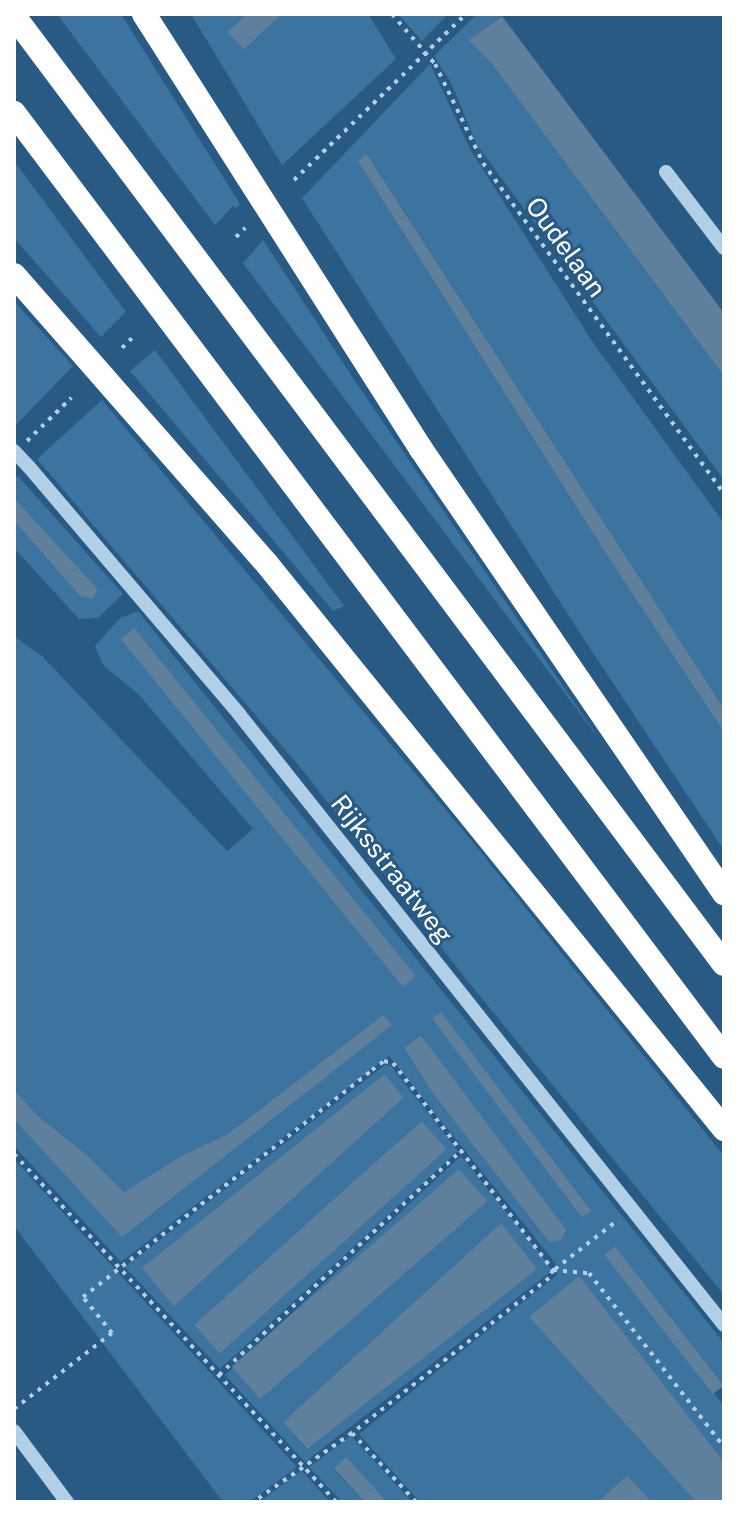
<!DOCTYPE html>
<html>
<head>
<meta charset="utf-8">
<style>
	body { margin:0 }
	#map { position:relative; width:738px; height:1516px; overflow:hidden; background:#285a83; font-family:"Public Sans",sans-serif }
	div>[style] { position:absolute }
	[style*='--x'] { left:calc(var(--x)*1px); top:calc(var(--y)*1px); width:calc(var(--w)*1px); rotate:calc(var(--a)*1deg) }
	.green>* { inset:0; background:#3d749f }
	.water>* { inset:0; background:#5e809c; transform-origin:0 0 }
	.path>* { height:4px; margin-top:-2px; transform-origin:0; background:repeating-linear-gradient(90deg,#b1cfe7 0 4px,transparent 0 10px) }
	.minor>* { height:14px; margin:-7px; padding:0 7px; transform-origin:7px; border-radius:7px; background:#b1cfe7 }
	.highway>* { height:24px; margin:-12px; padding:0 12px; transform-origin:12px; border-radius:12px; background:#fff }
	.minor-bridge>* { height:14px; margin:-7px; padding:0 7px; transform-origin:7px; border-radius:7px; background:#b1cfe7 }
	span { translate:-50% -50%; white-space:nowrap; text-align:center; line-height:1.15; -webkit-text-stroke:6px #285a83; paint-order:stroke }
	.street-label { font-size:26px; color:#fff }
	.frame { position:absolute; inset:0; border:16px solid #fff; pointer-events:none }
</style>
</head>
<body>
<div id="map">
	<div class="green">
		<i style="clip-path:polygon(57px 14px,121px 14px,240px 204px,236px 208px,233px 206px,215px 225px)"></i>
		<i style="clip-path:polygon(191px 14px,247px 14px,227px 32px,244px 48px,282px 14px,368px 14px,396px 59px,282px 165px)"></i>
		<i style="clip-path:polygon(398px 14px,448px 14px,422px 41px)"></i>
		<i style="clip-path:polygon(477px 14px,503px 14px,470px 40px,492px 64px,724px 376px,724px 480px,477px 145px,451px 83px,434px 56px)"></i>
		<i style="clip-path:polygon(430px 64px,470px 149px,594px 344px,724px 523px,724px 709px,368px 155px,358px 161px,608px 557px,724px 732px,724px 850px,583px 638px,302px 198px)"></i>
		<i style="clip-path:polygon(14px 161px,126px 312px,101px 337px,14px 238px)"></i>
		<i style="clip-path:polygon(263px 240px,355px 381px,602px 743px,243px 263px)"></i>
		<i style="clip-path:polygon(14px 301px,73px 366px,14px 427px)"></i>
		<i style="clip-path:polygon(155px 350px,344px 606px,333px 611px,130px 371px)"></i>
		<i style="clip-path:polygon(102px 400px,471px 840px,724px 1156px,724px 1295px,466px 979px,304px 772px,37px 459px)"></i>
		<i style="clip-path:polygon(18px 476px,123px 594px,98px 618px,79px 619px,14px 548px,14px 521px,80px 596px,95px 586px,14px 498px,14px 480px)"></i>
		<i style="clip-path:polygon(evenodd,138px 611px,724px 1343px,724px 1385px,615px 1246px,604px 1254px,724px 1406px,724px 1462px,579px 1277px,529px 1317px,696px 1502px,652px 1502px,627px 1475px,598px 1502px,420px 1502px,359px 1434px,558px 1274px,557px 1265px,389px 1056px,121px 1262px,14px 1146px,14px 1119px,122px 1236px,391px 1025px,383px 1015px,228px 1134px,181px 1156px,124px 1192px,87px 1155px,38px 1116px,14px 1090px,14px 636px,43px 657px,227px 851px,253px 829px,138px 694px,103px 665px,95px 646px,120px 618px,138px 611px,421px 1035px,422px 1035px,549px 1242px,436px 1096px,404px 1048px,421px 1035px)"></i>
		<i style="clip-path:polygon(evenodd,385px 1065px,391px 1066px,458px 1151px,220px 1369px,125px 1267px,385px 1065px,420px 1121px,445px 1149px,220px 1352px,196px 1327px,420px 1121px)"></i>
		<i style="clip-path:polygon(evenodd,461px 1156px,547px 1262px,551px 1269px,548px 1274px,305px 1462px,225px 1375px,461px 1156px,501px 1223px,307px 1449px,306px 1449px,283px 1422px,501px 1223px)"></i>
		<i style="clip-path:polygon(14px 1159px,67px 1217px,297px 1467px,249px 1502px,223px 1502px,14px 1226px)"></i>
		<i style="clip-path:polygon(351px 1436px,412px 1502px,387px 1502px,346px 1458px,334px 1470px,365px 1502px,342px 1502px,309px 1467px)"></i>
		<i style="clip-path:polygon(302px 1471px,330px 1502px,259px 1502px,301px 1471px)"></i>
	</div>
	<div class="water">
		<i style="clip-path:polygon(247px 14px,282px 14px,244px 49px,227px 32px)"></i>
		<i style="clip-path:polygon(502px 16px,724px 313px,724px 376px,492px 64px,469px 40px)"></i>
		<i style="clip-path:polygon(367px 154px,724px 709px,724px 732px,608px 557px,358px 161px)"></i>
		<i style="clip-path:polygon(14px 498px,95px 586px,97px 591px,93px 599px,80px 596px,14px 521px)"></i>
		<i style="left:134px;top:628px;width:448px;height:17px;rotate:51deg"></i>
		<i style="left:441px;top:1012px;width:249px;height:11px;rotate:53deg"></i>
		<i style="clip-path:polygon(383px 1015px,392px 1025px,122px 1237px,14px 1119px,14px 1090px,38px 1116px,87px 1155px,124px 1192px,181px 1156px,228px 1134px)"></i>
		<i style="clip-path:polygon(421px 1035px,566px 1230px,561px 1240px,549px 1242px,435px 1096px,404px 1048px)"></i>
		<i style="clip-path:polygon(385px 1074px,403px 1098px,174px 1306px,142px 1268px)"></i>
		<i style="left:421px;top:1121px;width:38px;height:305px;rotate:48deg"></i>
		<i style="left:459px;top:1169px;width:43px;height:301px;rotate:49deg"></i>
		<i style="clip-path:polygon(501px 1223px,537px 1269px,307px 1449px,283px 1422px)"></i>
		<i style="left:615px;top:1246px;width:177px;height:14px;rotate:52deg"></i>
		<i style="clip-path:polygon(579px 1276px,724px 1462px,724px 1502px,696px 1502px,529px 1317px)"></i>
		<i style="clip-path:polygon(346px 1457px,387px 1502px,365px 1502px,334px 1469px)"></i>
		<i style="clip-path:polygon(627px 1475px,652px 1502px,598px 1502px)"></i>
	</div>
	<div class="path">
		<i style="--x:392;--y:14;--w:66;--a:49.3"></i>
		<i style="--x:435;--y:64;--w:110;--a:64.1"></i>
		<i style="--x:483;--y:163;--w:409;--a:53.9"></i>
		<i style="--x:294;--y:180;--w:239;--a:-44"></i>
		<i style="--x:236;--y:237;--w:13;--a:-45"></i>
		<i style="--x:122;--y:348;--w:14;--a:-45"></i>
		<i style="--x:27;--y:441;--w:62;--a:-44.3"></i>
		<i style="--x:14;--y:1154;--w:474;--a:47.2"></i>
		<i style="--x:555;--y:1269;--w:80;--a:-37.9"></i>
		<i style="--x:553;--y:1270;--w:36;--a:5"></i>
		<i style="--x:589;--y:1273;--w:220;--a:52.2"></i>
		<i style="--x:219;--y:1375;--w:331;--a:-42.8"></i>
		<i style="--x:14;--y:1409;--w:124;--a:-37.8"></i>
		<i style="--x:112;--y:1333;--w:46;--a:-128.9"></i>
		<i style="--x:83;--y:1297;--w:367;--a:-38.1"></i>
		<i style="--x:372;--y:1070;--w:15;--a:-37"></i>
		<i style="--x:384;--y:1061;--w:9;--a:13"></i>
		<i style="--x:393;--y:1063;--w:262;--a:52.3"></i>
		<i style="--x:553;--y:1270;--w:9;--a:117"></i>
		<i style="--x:549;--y:1278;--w:251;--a:141.8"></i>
		<i style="--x:352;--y:1433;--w:121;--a:145.1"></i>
		<i style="--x:352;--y:1433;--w:94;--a:47.2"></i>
	</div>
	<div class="minor">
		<i style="--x:666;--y:172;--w:96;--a:52.7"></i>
		<i style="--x:29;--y:467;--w:324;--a:49.6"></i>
		<i style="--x:239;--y:714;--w:780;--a:51.56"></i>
		<i style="--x:14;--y:1431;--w:89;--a:53.3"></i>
	</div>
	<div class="highway">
		<i style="--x:144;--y:14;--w:516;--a:57.51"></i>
		<i style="--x:421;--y:449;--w:538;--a:55.69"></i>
		<i style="--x:14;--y:16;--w:1184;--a:53.17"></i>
		<i style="--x:14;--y:113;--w:1181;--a:53.05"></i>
		<i style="--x:14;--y:275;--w:384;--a:48.8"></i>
		<i style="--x:267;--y:564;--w:727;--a:51.03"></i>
	</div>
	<div class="minor-bridge">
		<i style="--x:14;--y:451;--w:22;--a:47"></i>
	</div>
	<div class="street-label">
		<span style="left:566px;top:247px;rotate:54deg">Oudelaan</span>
		<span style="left:392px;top:869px;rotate:52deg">Rijksstraatweg</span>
	</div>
	<div class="frame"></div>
</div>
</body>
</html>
